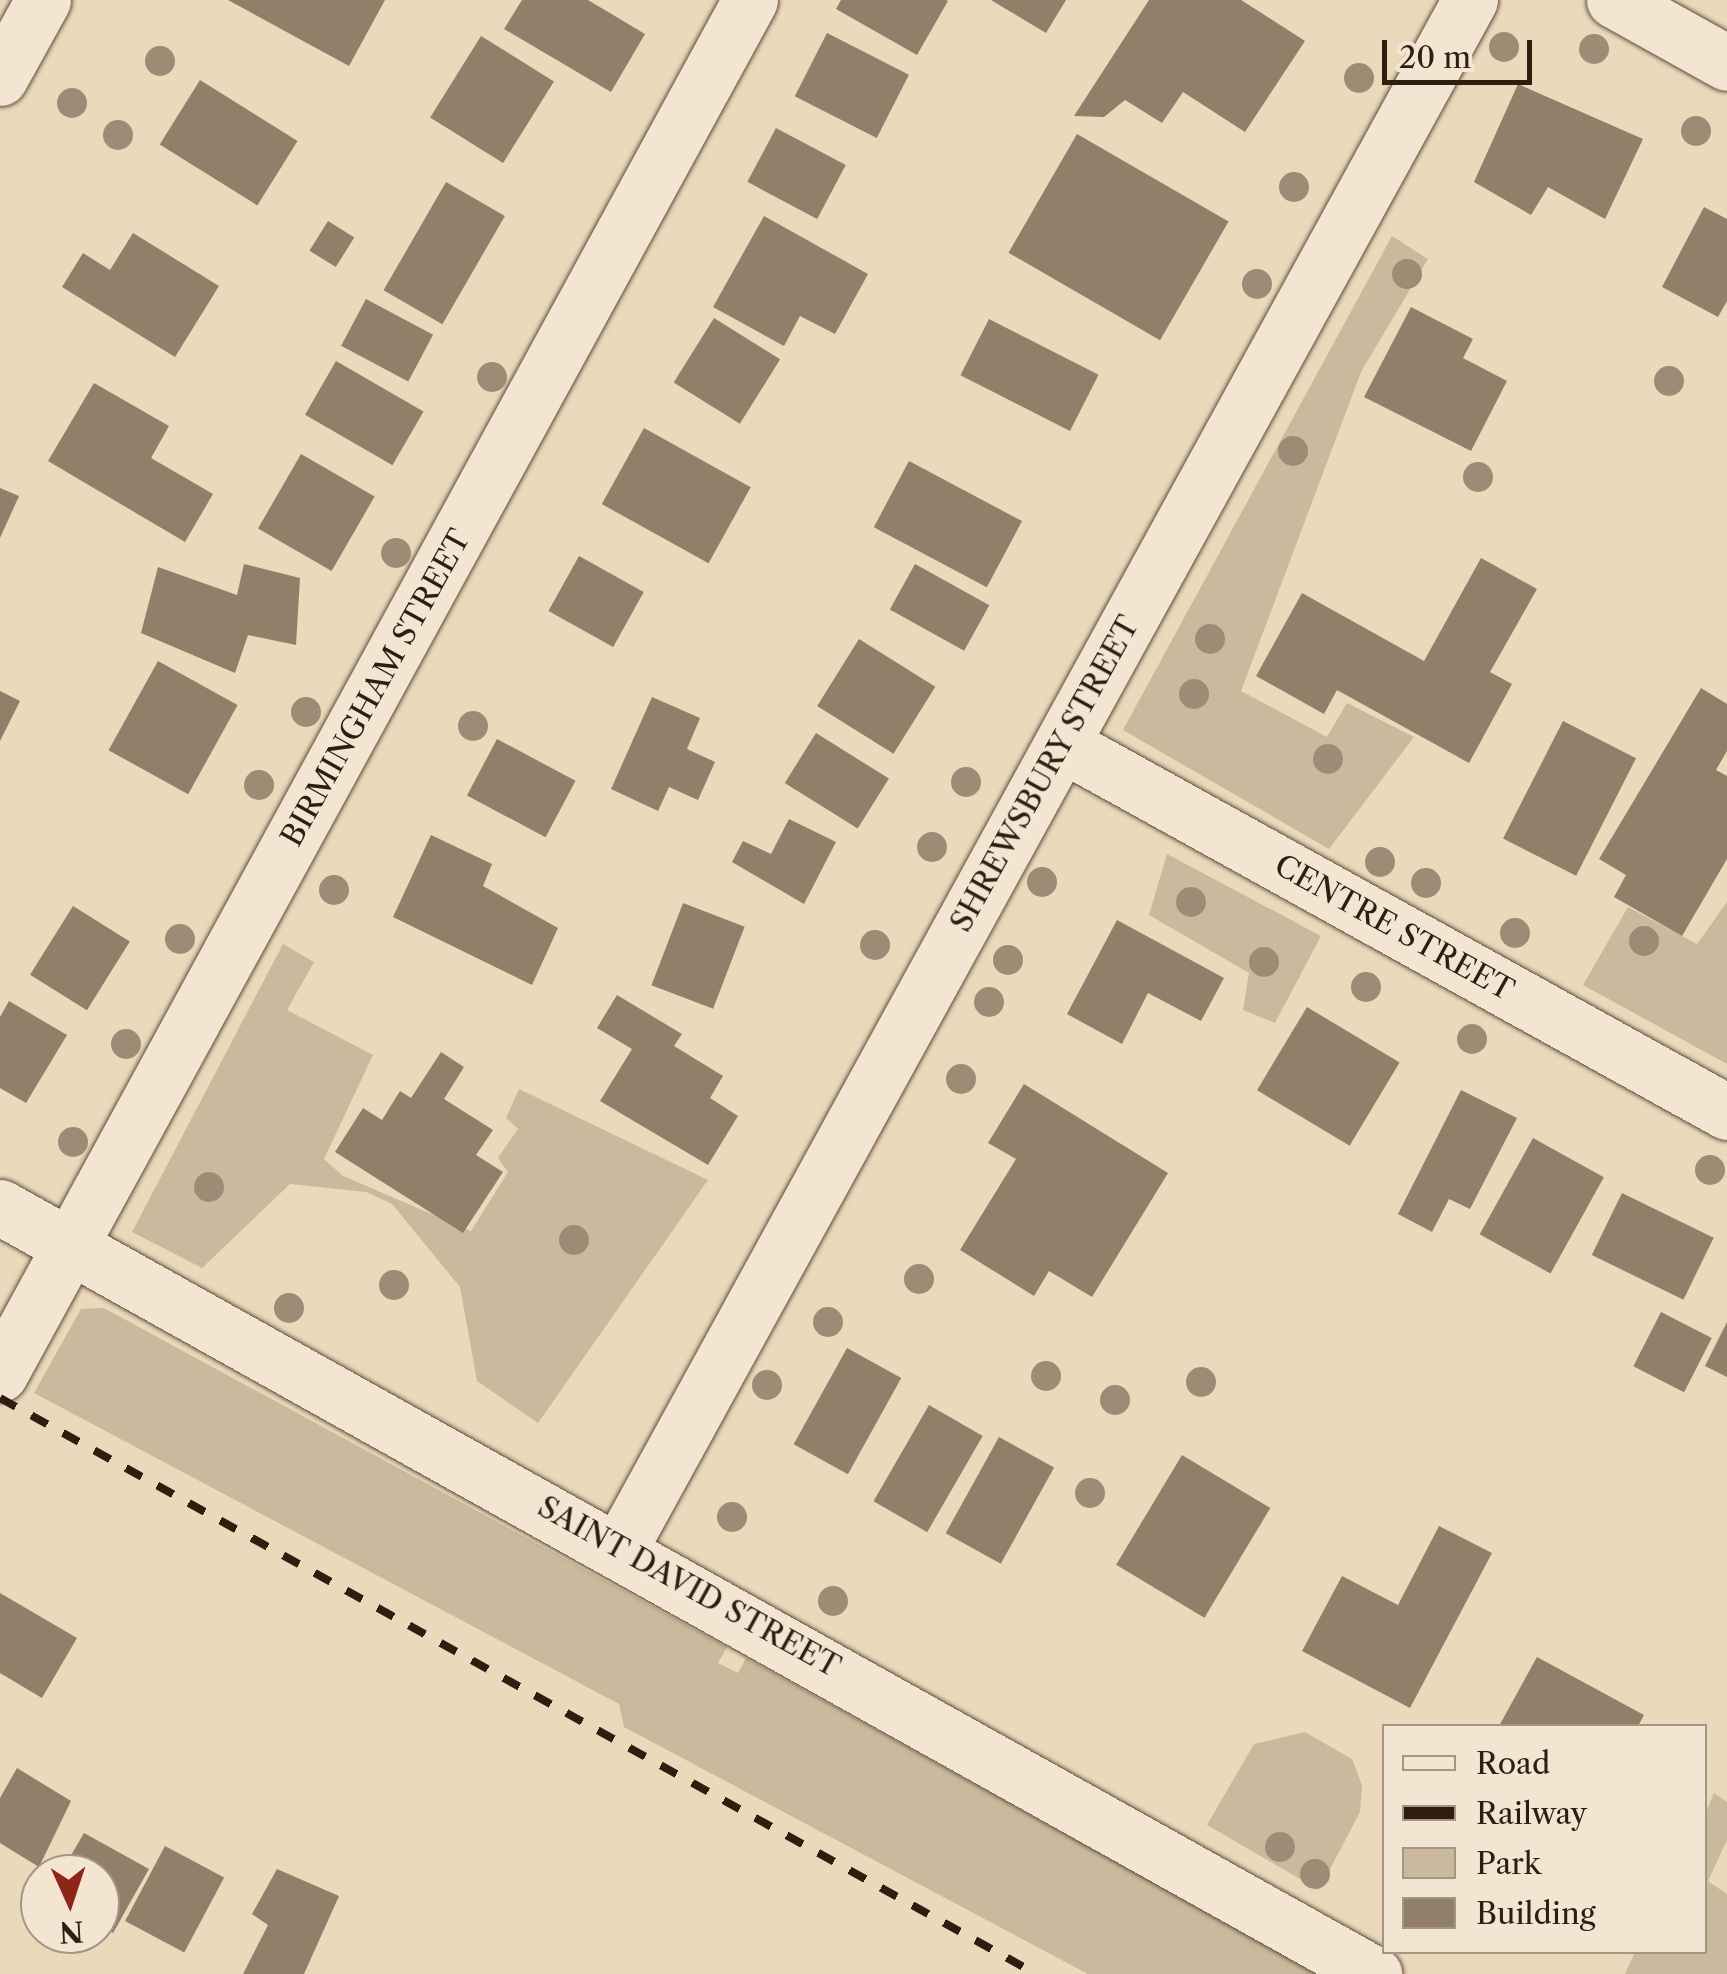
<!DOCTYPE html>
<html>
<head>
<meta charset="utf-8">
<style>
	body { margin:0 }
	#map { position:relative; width:1727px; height:1974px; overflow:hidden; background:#ebd9bb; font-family:"Libre Caslon Text",serif }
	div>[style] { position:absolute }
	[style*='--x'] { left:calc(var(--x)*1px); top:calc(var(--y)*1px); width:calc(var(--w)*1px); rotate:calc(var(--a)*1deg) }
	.green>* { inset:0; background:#cbb99e }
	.building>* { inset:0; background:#917f69; transform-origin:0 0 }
	.roads { filter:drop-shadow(0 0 2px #5e4c3b) drop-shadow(0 0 2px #5e4c3b) }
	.minor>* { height:55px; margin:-27.5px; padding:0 27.5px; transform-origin:27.5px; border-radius:27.5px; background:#f2e6d3 }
	.rail>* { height:8px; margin-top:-4px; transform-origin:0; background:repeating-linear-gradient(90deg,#2f1d10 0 18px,transparent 0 36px) }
	.trees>* { width:30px; height:30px; margin:-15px; border-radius:50%; background:#9d8b75 }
	span { translate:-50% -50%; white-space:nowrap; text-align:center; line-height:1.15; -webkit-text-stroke:9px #f2e6d3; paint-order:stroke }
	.street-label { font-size:30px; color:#2f1d10 }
	.legend { position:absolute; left:1382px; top:1724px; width:325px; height:230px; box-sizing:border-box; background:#f2e6d3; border:2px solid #a49685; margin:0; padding:12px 18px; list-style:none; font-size:30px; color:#2f1d10 }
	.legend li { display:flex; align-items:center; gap:20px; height:50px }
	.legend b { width:50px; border:2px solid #a49685 }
	.north { position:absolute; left:20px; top:1854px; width:100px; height:100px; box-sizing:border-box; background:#f2e6d3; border:2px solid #a49685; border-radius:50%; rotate:177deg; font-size:28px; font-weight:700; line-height:40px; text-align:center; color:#2f1d10 }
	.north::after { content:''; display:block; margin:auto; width:35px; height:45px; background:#8f2418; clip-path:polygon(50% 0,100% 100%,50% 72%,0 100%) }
	.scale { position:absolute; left:1382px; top:40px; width:150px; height:45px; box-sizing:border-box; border:5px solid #2f1d10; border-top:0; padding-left:12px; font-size:30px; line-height:35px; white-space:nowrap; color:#2f1d10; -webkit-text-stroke:8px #f2e6d3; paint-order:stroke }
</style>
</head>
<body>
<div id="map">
	<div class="green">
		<i style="clip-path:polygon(1392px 236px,1428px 259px,1361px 372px,1241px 691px,1327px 737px,1347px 703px,1414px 737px,1329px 849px,1123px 730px)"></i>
		<i style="clip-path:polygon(1167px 854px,1321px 936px,1275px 1023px,1243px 1010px,1249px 973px,1149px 915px)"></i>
		<i style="clip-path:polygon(1727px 902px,1727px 1064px,1583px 985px,1628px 907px,1697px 944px)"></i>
		<i style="clip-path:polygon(283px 944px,314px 962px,287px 1010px,373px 1055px,324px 1159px,343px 1176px,471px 1231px,508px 1172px,498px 1158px,518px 1129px,506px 1118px,519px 1089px,708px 1180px,538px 1423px,477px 1381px,460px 1287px,392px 1204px,366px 1192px,290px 1184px,202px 1268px,132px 1232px)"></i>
		<i style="clip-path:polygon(104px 1308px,727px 1647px,718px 1663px,738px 1673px,746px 1658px,1319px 1974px,1088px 1974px,624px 1727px,619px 1704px,34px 1393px,81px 1309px)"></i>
		<i style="clip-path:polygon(1305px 1732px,1352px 1759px,1362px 1785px,1360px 1812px,1319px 1890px,1207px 1825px,1254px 1744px)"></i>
		<i style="clip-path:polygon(1714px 1793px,1727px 1802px,1727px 1840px,1708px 1881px,1727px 1894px,1727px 1974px,1625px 1974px,1635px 1952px,1704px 1952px,1705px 1814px)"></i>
	</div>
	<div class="building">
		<i style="clip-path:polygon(228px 0,385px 0,349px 66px)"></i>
		<i style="clip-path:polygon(522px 0,588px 0,645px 34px,611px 92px,504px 29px)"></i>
		<i style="clip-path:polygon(841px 0,946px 0,948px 1px,917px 55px,836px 9px)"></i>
		<i style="clip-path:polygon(991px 0,1066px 0,1046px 33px)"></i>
		<i style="clip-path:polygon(1149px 0,1241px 0,1305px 41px,1245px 132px,1183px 92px,1162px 123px,1125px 100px,1104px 117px,1074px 116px)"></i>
		<i style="left:827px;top:33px;width:92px;height:71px;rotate:27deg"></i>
		<i style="left:481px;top:36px;width:86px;height:96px;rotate:32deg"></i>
		<i style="left:200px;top:80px;width:115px;height:76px;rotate:32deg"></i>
		<i style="clip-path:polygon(1518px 84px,1643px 139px,1605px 219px,1548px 187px,1531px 215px,1474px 182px)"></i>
		<i style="left:776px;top:128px;width:79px;height:61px;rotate:28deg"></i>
		<i style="left:1077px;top:134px;width:175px;height:137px;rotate:30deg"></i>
		<i style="left:446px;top:182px;width:68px;height:125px;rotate:30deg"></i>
		<i style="clip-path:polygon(1704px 207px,1727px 219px,1727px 301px,1718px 317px,1662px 287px)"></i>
		<i style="clip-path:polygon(764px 216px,868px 274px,835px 334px,800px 316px,784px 346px,713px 307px)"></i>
		<i style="left:328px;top:221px;width:31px;height:35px;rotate:32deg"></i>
		<i style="clip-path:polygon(133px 233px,219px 286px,175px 357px,62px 287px,83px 253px,110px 270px)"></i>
		<i style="left:366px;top:299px;width:76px;height:53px;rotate:28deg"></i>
		<i style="clip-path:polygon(1411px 307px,1473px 339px,1463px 358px,1507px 381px,1471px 451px,1364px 397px)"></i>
		<i style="left:714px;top:318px;width:78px;height:76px;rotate:32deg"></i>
		<i style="left:989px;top:319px;width:123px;height:63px;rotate:27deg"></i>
		<i style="left:336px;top:361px;width:101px;height:62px;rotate:30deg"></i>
		<i style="clip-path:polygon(94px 383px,169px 426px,151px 458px,213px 494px,185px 542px,48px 461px)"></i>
		<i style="left:644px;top:428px;width:122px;height:87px;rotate:29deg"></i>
		<i style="left:301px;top:454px;width:85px;height:86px;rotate:30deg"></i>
		<i style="left:909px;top:461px;width:128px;height:75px;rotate:28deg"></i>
		<i style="clip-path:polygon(0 488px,19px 496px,0 538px)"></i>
		<i style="left:579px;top:556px;width:74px;height:63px;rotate:29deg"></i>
		<i style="clip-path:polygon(1481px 558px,1537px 589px,1490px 672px,1512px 684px,1469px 763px,1337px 690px,1324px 714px,1256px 676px,1302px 593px,1424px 661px)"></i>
		<i style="clip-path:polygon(244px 564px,300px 578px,296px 645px,248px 635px,235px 673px,141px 633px,158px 567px,237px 595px)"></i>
		<i style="left:915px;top:564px;width:85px;height:52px;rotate:29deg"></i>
		<i style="left:859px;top:639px;width:90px;height:79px;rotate:32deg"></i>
		<i style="left:158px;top:661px;width:91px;height:102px;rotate:29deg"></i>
		<i style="clip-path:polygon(1701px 688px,1727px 704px,1727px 751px,1716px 770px,1727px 776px,1727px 859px,1682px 936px,1614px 897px,1626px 875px,1599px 859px)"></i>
		<i style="clip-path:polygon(0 691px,20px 701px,0 741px)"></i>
		<i style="clip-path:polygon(652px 697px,700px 718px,687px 749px,715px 762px,698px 800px,669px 787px,658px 811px,611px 789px)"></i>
		<i style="left:1563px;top:721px;width:82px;height:132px;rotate:27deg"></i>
		<i style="left:816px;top:733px;width:86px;height:59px;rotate:32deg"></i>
		<i style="left:497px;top:739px;width:89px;height:64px;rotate:28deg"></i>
		<i style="clip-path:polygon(789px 819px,836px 842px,804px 904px,732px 862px,743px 841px,771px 854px)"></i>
		<i style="clip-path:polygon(431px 835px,492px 864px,483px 886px,558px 928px,532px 985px,393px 917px)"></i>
		<i style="left:683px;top:903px;width:66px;height:88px;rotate:21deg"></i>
		<i style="left:73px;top:906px;width:67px;height:81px;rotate:32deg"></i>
		<i style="clip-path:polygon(1117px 920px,1224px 978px,1201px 1021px,1148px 993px,1122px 1044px,1067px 1014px)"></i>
		<i style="clip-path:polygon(617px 995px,682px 1034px,674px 1046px,723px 1076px,710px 1098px,738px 1116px,708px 1165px,600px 1101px,632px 1049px,597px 1028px)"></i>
		<i style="clip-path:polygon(9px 1001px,67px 1035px,26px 1103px,0 1088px,0 1017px)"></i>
		<i style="left:1307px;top:1007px;width:108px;height:97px;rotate:31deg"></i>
		<i style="clip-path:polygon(441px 1052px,464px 1067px,444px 1099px,493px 1130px,476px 1155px,503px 1172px,463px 1233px,335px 1152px,363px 1108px,382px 1120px,400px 1091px,411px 1098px)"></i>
		<i style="clip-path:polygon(1024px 1084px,1168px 1173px,1092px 1297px,1049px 1271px,1034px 1296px,960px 1250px,1016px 1159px,988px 1143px)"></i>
		<i style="clip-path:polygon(1461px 1090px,1517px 1118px,1470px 1209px,1449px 1199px,1432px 1232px,1398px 1214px)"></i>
		<i style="left:1533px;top:1138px;width:81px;height:110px;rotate:29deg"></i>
		<i style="left:1622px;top:1193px;width:102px;height:69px;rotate:26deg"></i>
		<i style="left:1661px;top:1312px;width:57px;height:61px;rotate:27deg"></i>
		<i style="clip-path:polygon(1727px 1322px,1727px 1377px,1705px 1366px)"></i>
		<i style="left:847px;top:1348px;width:62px;height:110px;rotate:29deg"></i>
		<i style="left:929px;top:1405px;width:62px;height:111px;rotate:30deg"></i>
		<i style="left:999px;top:1437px;width:63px;height:110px;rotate:29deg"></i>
		<i style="left:1182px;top:1455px;width:103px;height:128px;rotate:31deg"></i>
		<i style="clip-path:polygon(1439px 1526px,1492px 1553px,1410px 1708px,1302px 1651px,1342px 1576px,1398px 1605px)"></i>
		<i style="clip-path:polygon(0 1593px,77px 1638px,42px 1698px,0 1673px)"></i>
		<i style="clip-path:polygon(1537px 1657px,1644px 1715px,1638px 1726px,1499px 1726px)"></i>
		<i style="clip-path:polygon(17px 1768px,71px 1801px,39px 1867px,0 1843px,0 1798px)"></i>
		<i style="clip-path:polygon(84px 1833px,149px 1869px,113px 1933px,100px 1926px,100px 1874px,60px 1874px)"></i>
		<i style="left:165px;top:1846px;width:67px;height:85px;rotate:28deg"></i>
		<i style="clip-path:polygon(277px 1869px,339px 1896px,304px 1974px,243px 1974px,268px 1925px,252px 1914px)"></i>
	</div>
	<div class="roads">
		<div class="minor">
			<i style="--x:1614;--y:0;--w:129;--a:29.1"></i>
			<i style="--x:0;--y:78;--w:89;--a:-61.1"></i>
			<i style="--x:1062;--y:744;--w:760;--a:28.96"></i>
			<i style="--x:0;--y:1207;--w:1574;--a:29.17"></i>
			<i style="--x:0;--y:1374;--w:1565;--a:-61.37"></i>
			<i style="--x:620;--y:1548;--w:1766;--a:-61.23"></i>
		</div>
	</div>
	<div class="rail">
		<i style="--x:0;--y:1398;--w:1185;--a:29.07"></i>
	</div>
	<div class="trees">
		<i style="left:1504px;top:47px"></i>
		<i style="left:1594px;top:49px"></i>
		<i style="left:160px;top:61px"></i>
		<i style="left:1359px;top:78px"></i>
		<i style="left:72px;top:103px"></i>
		<i style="left:1696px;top:131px"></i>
		<i style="left:118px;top:135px"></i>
		<i style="left:1294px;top:187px"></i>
		<i style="left:1407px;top:274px"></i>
		<i style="left:1257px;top:284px"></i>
		<i style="left:492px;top:377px"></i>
		<i style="left:1669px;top:381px"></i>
		<i style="left:1293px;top:451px"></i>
		<i style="left:1478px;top:477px"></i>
		<i style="left:396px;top:553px"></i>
		<i style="left:1210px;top:639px"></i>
		<i style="left:1194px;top:694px"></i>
		<i style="left:306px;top:712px"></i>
		<i style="left:473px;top:726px"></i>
		<i style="left:1328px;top:759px"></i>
		<i style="left:966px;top:782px"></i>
		<i style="left:259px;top:785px"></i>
		<i style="left:932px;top:847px"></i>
		<i style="left:1380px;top:862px"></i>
		<i style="left:1042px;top:882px"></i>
		<i style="left:1426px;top:883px"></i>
		<i style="left:334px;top:890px"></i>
		<i style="left:1191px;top:902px"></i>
		<i style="left:1515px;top:933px"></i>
		<i style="left:180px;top:939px"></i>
		<i style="left:1644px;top:941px"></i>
		<i style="left:875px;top:945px"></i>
		<i style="left:1008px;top:960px"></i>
		<i style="left:1264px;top:962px"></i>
		<i style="left:1366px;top:987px"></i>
		<i style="left:989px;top:1002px"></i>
		<i style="left:1472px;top:1039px"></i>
		<i style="left:126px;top:1044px"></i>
		<i style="left:961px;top:1079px"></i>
		<i style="left:73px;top:1142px"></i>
		<i style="left:1710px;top:1170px"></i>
		<i style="left:209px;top:1187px"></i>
		<i style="left:574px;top:1240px"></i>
		<i style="left:919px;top:1279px"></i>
		<i style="left:394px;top:1285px"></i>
		<i style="left:289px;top:1308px"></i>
		<i style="left:828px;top:1322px"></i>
		<i style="left:1046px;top:1376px"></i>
		<i style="left:1201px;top:1382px"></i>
		<i style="left:767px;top:1385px"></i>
		<i style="left:1115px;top:1400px"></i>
		<i style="left:1090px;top:1493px"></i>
		<i style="left:732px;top:1517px"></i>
		<i style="left:833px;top:1601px"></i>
		<i style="left:1280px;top:1847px"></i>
		<i style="left:1315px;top:1874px"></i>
	</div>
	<div class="street-label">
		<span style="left:376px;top:688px;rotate:-61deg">BIRMINGHAM STREET</span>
		<span style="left:1045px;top:774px;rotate:-61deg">SHREWSBURY STREET</span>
		<span style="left:1394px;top:928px;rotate:29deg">CENTRE STREET</span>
		<span style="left:689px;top:1587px;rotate:29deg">SAINT DAVID STREET</span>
	</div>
	<ul class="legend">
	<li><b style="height:12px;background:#f2e6d3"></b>Road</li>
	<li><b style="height:12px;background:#2f1d10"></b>Railway</li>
	<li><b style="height:28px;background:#cbb99e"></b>Park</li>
	<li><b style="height:28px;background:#917f69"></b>Building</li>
	</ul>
	<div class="north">N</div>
	<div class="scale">20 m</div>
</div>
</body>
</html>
